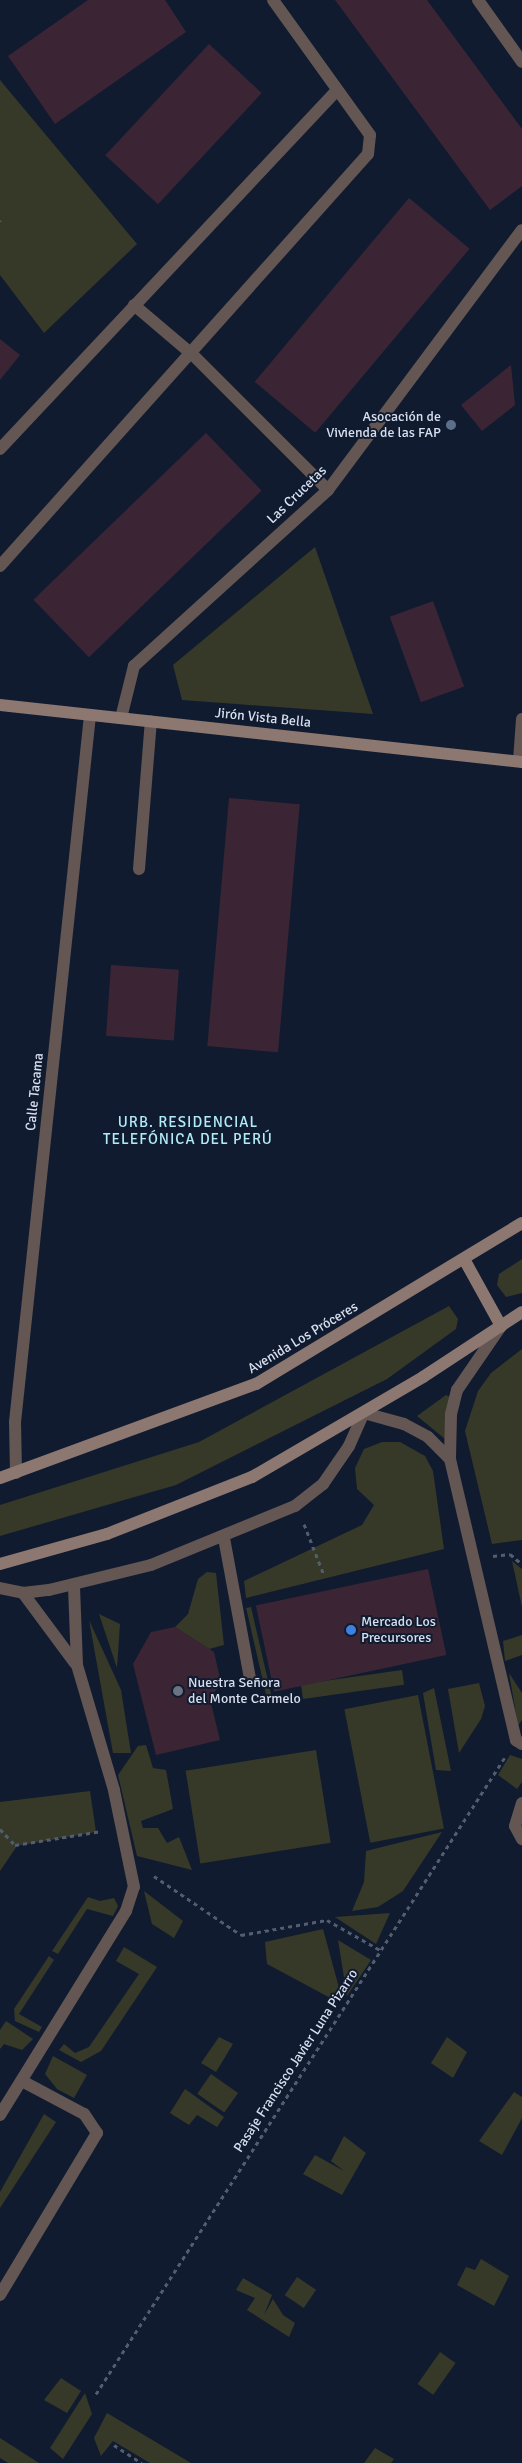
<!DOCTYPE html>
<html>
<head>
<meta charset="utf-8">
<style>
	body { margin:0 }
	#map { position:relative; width:522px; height:2463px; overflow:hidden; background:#101b30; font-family:Signika,sans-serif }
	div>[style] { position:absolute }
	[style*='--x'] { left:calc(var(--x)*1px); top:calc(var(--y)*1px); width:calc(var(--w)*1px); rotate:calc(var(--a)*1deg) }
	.green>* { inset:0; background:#363927; transform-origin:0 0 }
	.building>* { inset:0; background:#3b2534; transform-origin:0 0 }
	.path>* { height:3px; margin-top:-1.5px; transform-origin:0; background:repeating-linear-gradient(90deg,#535d70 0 4px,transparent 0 8px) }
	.lane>* { height:12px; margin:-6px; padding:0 6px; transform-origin:6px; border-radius:6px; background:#645652 }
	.street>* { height:12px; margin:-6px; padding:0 6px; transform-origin:6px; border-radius:6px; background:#645652 }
	.secondary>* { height:12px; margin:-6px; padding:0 6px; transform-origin:6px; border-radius:6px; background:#8d7871 }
	.dots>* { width:14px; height:14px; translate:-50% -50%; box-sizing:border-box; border:2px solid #101b30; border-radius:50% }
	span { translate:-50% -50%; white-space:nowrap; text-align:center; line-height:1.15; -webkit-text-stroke:4px #101b30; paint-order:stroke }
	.poi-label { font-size:14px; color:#d7dfee }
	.right { translate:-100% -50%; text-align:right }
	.left { translate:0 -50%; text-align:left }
	.street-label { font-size:14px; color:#d7dfee }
	.neighbourhood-label { font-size:15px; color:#b2ebf8; letter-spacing:1px }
</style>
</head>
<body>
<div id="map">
	<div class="green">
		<i style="clip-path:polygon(0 80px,137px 244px,44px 333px,0 275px)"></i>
		<i style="clip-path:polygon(315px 547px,373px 714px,182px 700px,173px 665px)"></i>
		<i style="clip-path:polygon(522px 1259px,522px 1293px,506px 1297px,497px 1285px,499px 1274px)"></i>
		<i style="clip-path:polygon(449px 1306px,458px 1319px,456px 1329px,387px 1379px,176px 1485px,0 1536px,0 1505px,199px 1442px)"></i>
		<i style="clip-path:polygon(522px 1349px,522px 1540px,492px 1544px,465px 1431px,478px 1391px,491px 1373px)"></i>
		<i style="clip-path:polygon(446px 1395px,450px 1397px,445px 1439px,417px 1416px)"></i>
		<i style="clip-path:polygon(382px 1442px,400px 1442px,425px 1456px,433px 1471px,444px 1549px,246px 1598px,244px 1581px,362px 1525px,374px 1505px,357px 1489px,355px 1468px,364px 1449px)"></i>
		<i style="clip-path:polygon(512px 1561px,522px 1569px,522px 1607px)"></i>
		<i style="clip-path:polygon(207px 1572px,216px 1573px,224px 1645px,209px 1649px,175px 1627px,188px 1614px,198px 1579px)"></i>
		<i style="left:251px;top:1607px;width:95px;height:5px;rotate:77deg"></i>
		<i style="clip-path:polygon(99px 1614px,120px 1624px,117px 1668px)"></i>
		<i style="clip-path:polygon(89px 1620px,121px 1690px,131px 1753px,113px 1753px)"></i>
		<i style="clip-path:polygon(522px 1635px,522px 1655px,505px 1661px,503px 1641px)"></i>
		<i style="left:402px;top:1670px;width:15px;height:102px;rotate:82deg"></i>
		<i style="clip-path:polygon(509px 1673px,522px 1693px,522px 1720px,518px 1725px)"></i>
		<i style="clip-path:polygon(479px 1683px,485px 1706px,481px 1719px,459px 1753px,448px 1689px)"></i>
		<i style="clip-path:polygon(434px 1688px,451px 1771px,436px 1770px,423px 1693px)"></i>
		<i style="left:418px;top:1695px;width:136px;height:75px;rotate:79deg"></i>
		<i style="clip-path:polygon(146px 1745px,153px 1768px,166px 1770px,173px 1809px,141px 1821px,143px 1828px,158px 1828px,167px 1843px,179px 1837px,192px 1870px,137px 1856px,118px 1775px,138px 1746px)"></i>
		<i style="left:316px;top:1750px;width:94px;height:132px;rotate:81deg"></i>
		<i style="clip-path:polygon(510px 1755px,522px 1759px,522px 1782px,517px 1789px,498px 1775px)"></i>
		<i style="clip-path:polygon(90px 1791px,96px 1832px,17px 1846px,0 1871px,0 1802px)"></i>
		<i style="clip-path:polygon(442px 1832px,403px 1891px,378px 1907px,352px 1911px,364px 1882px,366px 1851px)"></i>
		<i style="clip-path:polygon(144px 1891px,183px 1921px,174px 1938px,152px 1924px)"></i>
		<i style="clip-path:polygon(88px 1897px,100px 1901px,114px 1898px,118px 1906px,113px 1916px,87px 1909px,58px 1954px,52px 1951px)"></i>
		<i style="clip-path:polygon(390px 1913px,376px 1944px,335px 1917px)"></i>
		<i style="clip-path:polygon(323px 1929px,341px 1995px,336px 2001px,267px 1964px,265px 1942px)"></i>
		<i style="clip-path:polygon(338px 1940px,371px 1960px,347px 1996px)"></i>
		<i style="clip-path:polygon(124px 1947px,157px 1967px,101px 2051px,81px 2062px,59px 2050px,64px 2044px,75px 2053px,89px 2047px,139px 1974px,116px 1961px)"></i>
		<i style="clip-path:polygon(49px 1956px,54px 1960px,19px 2014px,42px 2027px,39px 2032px,15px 2021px,14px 2009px)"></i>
		<i style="clip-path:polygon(6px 2021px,33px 2039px,22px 2050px,4px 2044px,0 2049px,0 2030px)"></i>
		<i style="clip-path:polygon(219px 2037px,233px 2044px,216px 2072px,201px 2063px)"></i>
		<i style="clip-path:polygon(447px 2037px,467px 2052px,453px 2078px,431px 2063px)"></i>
		<i style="clip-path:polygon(53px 2056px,87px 2075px,74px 2098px,57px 2089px,45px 2074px)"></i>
		<i style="left:211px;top:2074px;width:33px;height:24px;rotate:35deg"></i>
		<i style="clip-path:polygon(185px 2089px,224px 2117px,217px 2127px,197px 2115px,189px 2125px,170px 2113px)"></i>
		<i style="clip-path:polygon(514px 2092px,522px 2097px,522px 2118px,502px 2155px,479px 2141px)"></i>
		<i style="clip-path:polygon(44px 2114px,56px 2122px,0 2208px,0 2192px)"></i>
		<i style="clip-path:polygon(344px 2136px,366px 2153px,342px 2195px,303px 2174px,315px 2155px,344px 2171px,331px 2161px)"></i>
		<i style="clip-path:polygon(481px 2259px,509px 2276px,494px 2306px,457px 2285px,466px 2267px,475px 2270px)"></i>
		<i style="left:297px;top:2277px;width:23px;height:22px;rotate:34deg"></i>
		<i style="clip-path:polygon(243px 2278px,272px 2295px,264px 2315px,273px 2299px,283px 2315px,295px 2323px,289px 2337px,247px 2310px,255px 2298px,236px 2290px)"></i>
		<i style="left:440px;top:2352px;width:19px;height:39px;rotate:35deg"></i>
		<i style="clip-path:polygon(61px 2378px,81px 2391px,67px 2413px,44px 2400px)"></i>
		<i style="clip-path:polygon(85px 2393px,92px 2414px,63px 2459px,50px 2448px)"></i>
		<i style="clip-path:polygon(107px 2413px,191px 2463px,150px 2463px,113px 2441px,101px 2456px,94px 2438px)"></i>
		<i style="clip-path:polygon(0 2438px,39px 2463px,8px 2463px,0 2458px)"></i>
		<i style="clip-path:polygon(375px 2448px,394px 2459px,391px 2463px,364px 2463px)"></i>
	</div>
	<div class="building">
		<i style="clip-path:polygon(88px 0,165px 0,186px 32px,55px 124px,8px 56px)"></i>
		<i style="clip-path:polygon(335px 0,427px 0,522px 129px,522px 186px,490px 210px)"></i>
		<i style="left:209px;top:44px;width:72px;height:152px;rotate:43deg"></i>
		<i style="left:409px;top:198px;width:79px;height:240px;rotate:40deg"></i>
		<i style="clip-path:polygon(0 339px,20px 355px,0 380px)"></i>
		<i style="clip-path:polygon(511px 365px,515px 405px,482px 431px,461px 405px)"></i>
		<i style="left:206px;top:433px;width:80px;height:240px;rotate:46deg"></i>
		<i style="left:433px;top:601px;width:91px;height:46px;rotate:70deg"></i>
		<i style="left:229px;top:798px;width:71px;height:249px;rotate:5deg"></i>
		<i style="left:111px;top:965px;width:68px;height:71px;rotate:4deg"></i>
		<i style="left:428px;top:1569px;width:88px;height:176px;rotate:78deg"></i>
		<i style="clip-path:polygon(175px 1627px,214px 1652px,221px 1683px,210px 1699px,220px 1740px,156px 1755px,133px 1664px,151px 1632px)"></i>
	</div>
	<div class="path">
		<i style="--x:0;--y:221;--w:1;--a:-45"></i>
		<i style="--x:304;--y:1524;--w:55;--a:68.6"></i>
		<i style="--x:493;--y:1556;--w:17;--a:-7"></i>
		<i style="--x:510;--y:1554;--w:16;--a:40"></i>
		<i style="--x:0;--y:1829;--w:22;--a:47"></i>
		<i style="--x:15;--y:1845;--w:88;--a:-9.1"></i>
		<i style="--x:154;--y:1876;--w:105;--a:34.1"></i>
		<i style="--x:241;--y:1935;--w:87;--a:-9.9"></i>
		<i style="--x:327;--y:1920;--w:61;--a:29.5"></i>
		<i style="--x:96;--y:2394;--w:757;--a:-57.3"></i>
		<i style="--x:114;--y:2445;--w:33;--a:33"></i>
	</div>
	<div class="lane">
		<i style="--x:139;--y:869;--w:148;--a:-85.4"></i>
		<i style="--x:224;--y:1538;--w:147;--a:79.5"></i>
		<i style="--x:522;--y:1803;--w:24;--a:107"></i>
		<i style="--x:515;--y:1826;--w:15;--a:62"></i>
		<i style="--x:0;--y:2295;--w:189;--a:-59.1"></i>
		<i style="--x:97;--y:2133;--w:23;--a:-124"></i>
		<i style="--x:84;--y:2114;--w:70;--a:-152"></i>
	</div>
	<div class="street">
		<i style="--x:478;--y:0;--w:76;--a:54.6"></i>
		<i style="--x:134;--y:305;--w:77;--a:40.3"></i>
		<i style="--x:193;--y:355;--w:191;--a:45"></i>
		<i style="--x:0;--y:449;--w:491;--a:-46.8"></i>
		<i style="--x:0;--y:566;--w:552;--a:-48.23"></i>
		<i style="--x:368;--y:154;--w:19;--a:-84"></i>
		<i style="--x:370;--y:135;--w:166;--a:-125.7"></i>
		<i style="--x:121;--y:718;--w:54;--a:-76"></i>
		<i style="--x:134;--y:666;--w:262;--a:-42.2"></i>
		<i style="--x:328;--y:490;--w:324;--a:-53.3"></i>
		<i style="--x:519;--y:761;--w:42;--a:-85.9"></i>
		<i style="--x:499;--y:1329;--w:74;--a:124.5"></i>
		<i style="--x:457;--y:1390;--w:25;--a:104"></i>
		<i style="--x:451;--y:1414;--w:45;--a:91.3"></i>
		<i style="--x:450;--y:1459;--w:289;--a:76.8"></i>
		<i style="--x:516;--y:1740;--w:7;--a:34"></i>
		<i style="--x:16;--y:1473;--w:51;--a:-91.1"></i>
		<i style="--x:15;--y:1422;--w:711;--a:-83.94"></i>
		<i style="--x:0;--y:1588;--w:24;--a:12"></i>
		<i style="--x:23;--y:1593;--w:26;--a:-7"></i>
		<i style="--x:49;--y:1590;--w:105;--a:-13.8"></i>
		<i style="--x:151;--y:1565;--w:156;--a:-22.3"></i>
		<i style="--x:295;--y:1506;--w:36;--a:-38"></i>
		<i style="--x:323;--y:1484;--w:46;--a:-55.6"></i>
		<i style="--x:349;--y:1446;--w:36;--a:-66"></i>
		<i style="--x:364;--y:1413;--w:41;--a:15.4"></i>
		<i style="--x:404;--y:1424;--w:27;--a:28"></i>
		<i style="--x:428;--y:1437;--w:31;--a:45"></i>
		<i style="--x:23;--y:1593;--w:87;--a:53.4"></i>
		<i style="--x:0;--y:2115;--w:240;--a:-58.3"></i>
		<i style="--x:126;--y:1911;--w:25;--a:-72"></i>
		<i style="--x:134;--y:1887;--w:99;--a:-101.7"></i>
		<i style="--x:114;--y:1790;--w:130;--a:-106.5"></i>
		<i style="--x:77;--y:1665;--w:79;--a:-92.2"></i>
	</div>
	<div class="secondary">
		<i style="--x:0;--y:705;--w:525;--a:6.23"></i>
		<i style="--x:464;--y:1259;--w:77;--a:61.1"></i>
		<i style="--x:0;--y:1478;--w:273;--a:-20.2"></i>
		<i style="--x:256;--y:1384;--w:311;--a:-31.2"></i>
		<i style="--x:0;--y:1564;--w:111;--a:-15.7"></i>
		<i style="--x:107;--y:1534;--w:156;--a:-21.5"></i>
		<i style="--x:252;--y:1477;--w:198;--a:-30.3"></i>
		<i style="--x:423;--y:1377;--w:118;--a:-33.3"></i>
	</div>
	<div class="dots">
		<i style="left:451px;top:425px;background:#5c6f8a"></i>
		<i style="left:351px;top:1630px;background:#3f7fe0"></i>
		<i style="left:178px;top:1691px;background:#6b7280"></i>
	</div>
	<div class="poi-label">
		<span class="right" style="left:441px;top:425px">Asocación de<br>Vivienda de las FAP</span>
		<span class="left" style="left:361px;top:1630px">Mercado Los<br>Precursores</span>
		<span class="left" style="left:188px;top:1691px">Nuestra Señora<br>del Monte Carmelo</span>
	</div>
	<div class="street-label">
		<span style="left:297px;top:495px;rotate:-44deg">Las Crucetas</span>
		<span style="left:263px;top:718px;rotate:6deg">Jirón Vista Bella</span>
		<span style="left:35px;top:1092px;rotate:-84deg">Calle Tacama</span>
		<span style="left:303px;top:1338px;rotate:-31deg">Avenida Los Próceres</span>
		<span style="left:296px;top:2061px;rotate:-57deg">Pasaje Francisco Javier Luna Pizarro</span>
	</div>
	<div class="neighbourhood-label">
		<span style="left:188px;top:1131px">URB. RESIDENCIAL<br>TELEFÓNICA DEL PERÚ</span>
	</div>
</div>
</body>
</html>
